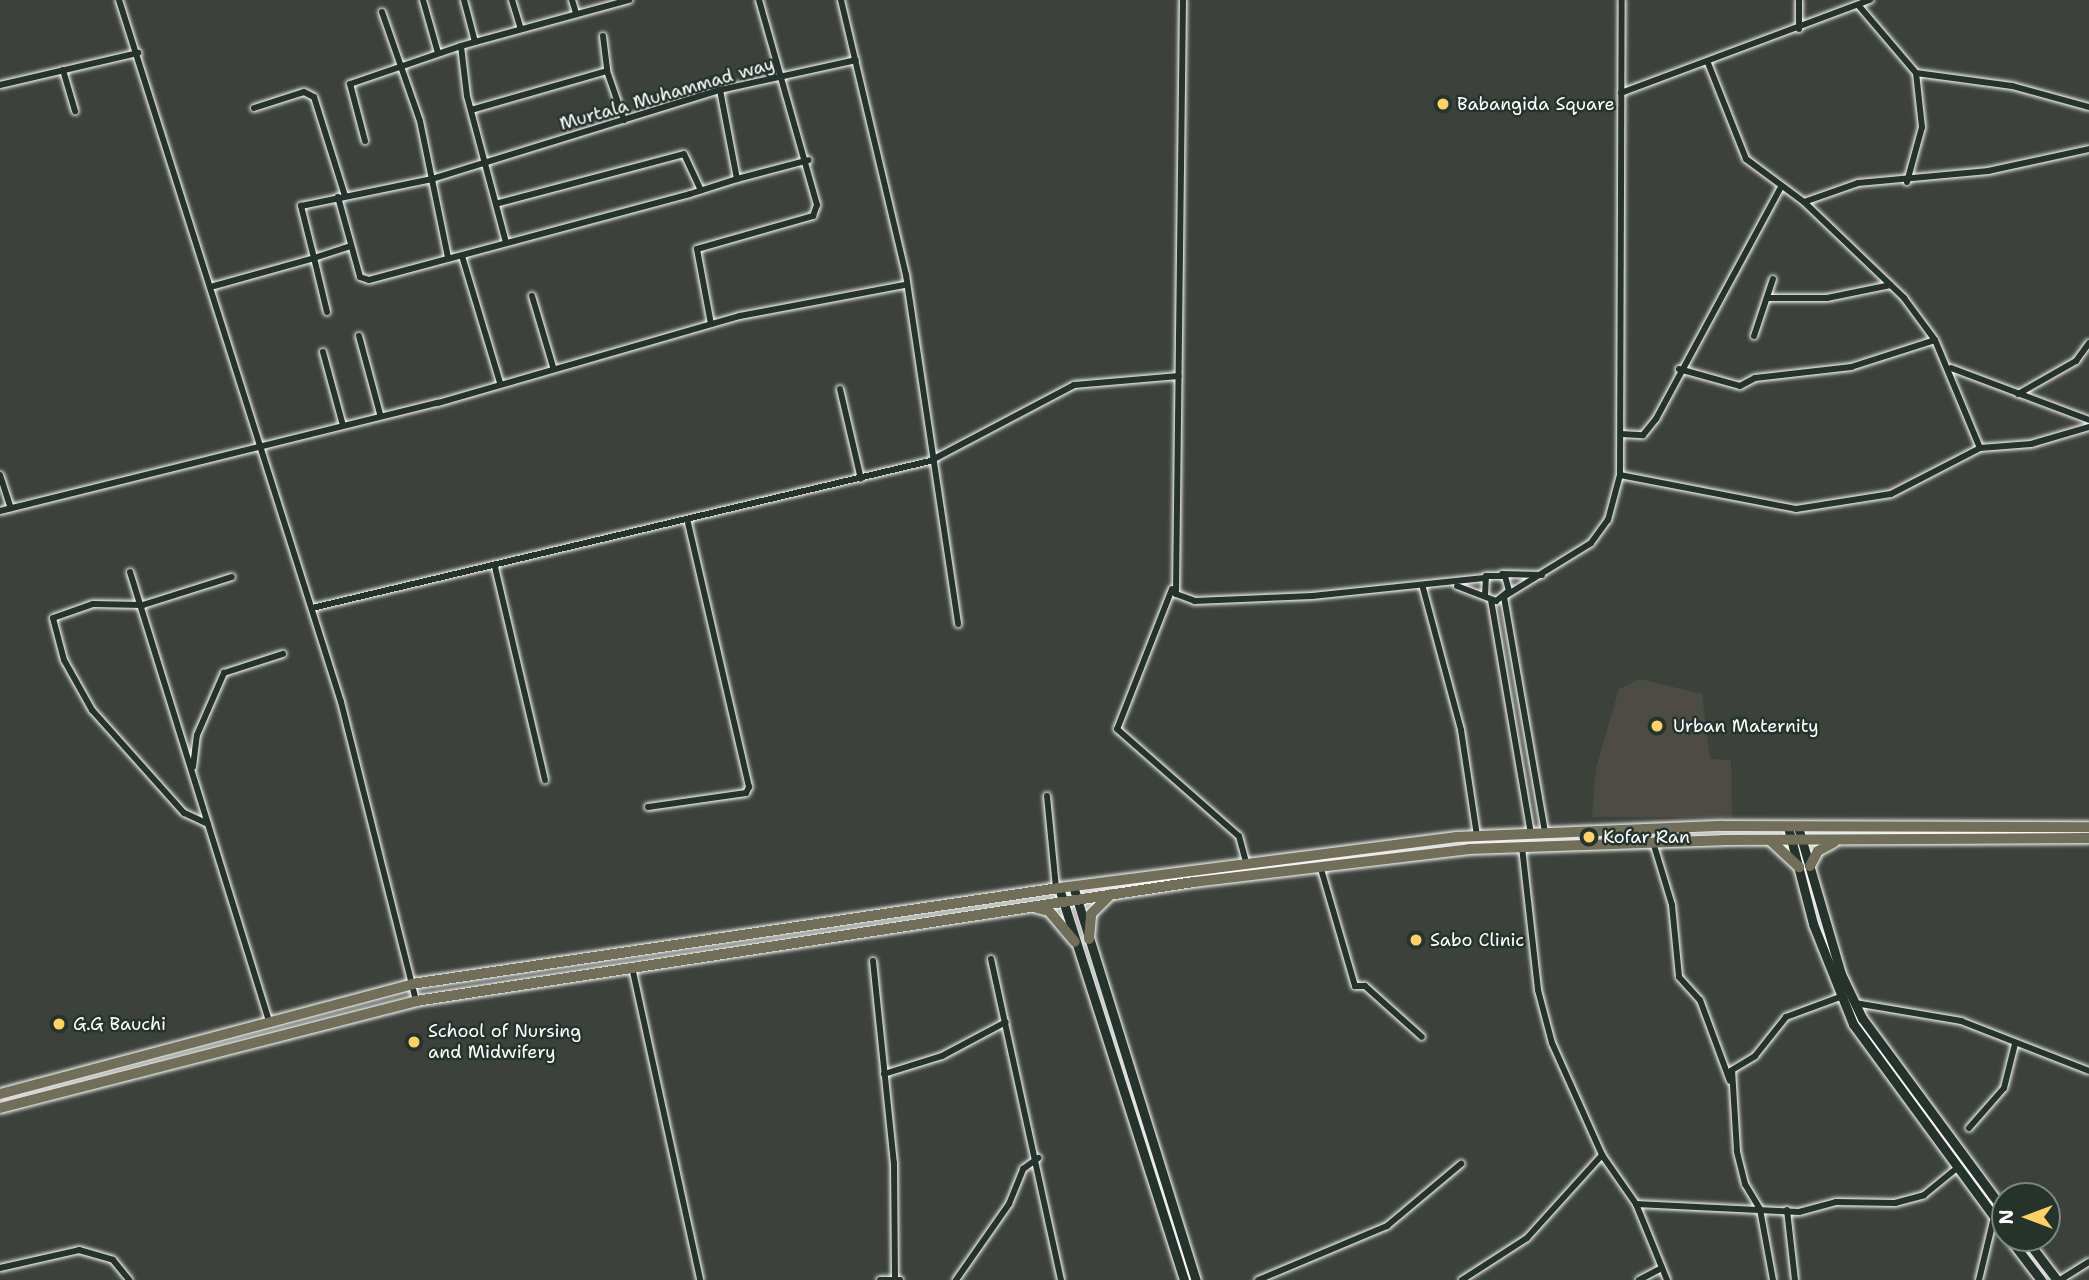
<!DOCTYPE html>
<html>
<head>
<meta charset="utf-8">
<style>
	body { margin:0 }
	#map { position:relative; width:2089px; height:1280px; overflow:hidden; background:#3c423b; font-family:"Shantell Sans",sans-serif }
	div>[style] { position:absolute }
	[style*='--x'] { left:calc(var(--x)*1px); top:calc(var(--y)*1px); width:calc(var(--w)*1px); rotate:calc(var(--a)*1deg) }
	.built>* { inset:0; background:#4c4c45 }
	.roads { filter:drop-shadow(0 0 2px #fff) drop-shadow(0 0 2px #fff) }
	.street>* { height:6px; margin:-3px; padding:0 3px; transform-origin:3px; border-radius:3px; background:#26332d }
	.secondary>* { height:9px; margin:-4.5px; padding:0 4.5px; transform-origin:4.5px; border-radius:4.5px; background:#26332d }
	.primary>* { height:10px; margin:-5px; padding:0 5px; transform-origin:5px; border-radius:5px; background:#716e59 }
	.dots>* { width:19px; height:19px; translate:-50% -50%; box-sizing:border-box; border:4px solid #26332d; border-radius:50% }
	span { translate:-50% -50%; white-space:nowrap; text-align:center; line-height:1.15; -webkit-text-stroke:5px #26332d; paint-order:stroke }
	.street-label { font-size:18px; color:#fff }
	.poi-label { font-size:18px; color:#fff }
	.left { translate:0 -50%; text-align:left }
	.north { position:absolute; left:1991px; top:1182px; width:70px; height:70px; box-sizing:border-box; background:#26332d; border:2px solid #7d8581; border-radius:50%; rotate:270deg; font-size:19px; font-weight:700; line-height:28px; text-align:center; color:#fff }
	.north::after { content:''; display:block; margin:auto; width:24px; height:32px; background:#ffd166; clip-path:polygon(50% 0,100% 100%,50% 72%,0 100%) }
</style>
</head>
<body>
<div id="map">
	<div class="built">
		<i style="clip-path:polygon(1640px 679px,1702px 694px,1710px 759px,1731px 760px,1732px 817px,1592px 817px,1596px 768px,1619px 689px)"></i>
	</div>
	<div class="roads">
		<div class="street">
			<i style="--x:119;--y:0;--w:736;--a:72.45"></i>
			<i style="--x:341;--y:702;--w:308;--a:75.9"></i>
			<i style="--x:423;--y:0;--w:55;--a:74.2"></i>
			<i style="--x:464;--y:0;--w:43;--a:75.3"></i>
			<i style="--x:475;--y:42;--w:15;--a:164"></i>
			<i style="--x:461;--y:46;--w:50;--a:83.2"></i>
			<i style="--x:467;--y:96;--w:152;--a:75.1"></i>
			<i style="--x:512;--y:0;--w:28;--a:73"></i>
			<i style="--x:572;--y:0;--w:14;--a:73"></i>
			<i style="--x:841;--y:0;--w:283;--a:76.7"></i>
			<i style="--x:906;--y:275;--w:353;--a:81.5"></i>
			<i style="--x:1183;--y:0;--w:594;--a:90.68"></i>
			<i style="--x:1176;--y:594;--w:20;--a:20"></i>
			<i style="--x:1195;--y:601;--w:117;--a:-2.4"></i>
			<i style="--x:1312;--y:596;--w:173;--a:-6"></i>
			<i style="--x:1799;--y:0;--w:29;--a:90"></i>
			<i style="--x:1859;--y:6;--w:88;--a:49.6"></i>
			<i style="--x:1916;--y:73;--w:97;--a:7.7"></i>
			<i style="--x:2012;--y:86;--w:80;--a:15.3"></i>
			<i style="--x:382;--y:12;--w:115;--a:70.8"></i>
			<i style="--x:420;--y:121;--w:140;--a:78.4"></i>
			<i style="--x:603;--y:36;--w:35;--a:83"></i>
			<i style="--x:475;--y:42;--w:160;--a:-15.3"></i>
			<i style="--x:1708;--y:63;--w:103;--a:68.4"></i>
			<i style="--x:1746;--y:159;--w:72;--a:36.6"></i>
			<i style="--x:1804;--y:202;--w:139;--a:43.8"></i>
			<i style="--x:1904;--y:298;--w:52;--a:53.6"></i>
			<i style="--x:1935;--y:340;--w:117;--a:67.4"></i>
			<i style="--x:63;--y:70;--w:43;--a:73.7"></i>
			<i style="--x:0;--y:85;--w:142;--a:-13.1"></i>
			<i style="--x:1621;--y:93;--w:266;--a:-20.5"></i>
			<i style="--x:254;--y:108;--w:52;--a:-17.7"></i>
			<i style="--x:304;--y:92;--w:11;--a:27"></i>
			<i style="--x:314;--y:97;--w:104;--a:72.6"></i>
			<i style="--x:471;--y:110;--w:141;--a:-16"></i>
			<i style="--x:607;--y:71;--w:52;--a:70.9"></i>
			<i style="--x:365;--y:141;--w:59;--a:-104.7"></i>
			<i style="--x:350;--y:84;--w:117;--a:-18.9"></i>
			<i style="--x:737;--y:179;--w:74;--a:-14.8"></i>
			<i style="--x:1907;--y:182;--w:57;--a:-74.7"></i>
			<i style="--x:1922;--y:127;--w:54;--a:-96.3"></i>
			<i style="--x:338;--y:197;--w:83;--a:74.6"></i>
			<i style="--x:360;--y:277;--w:9;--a:18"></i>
			<i style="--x:369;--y:280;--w:332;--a:-15"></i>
			<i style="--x:690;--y:194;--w:49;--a:-17.7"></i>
			<i style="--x:737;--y:179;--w:91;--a:-100.8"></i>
			<i style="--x:1804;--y:202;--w:57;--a:-19.4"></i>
			<i style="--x:1858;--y:183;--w:131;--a:-5.3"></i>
			<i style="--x:1988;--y:171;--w:103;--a:-12.3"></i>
			<i style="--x:499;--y:203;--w:191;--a:-14.8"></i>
			<i style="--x:684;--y:154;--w:40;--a:65"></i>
			<i style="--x:462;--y:256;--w:133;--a:73.3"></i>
			<i style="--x:214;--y:286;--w:104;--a:-15.6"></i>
			<i style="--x:314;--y:258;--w:54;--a:-104"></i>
			<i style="--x:301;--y:206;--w:134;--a:-11.6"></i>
			<i style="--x:432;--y:179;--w:301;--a:-17.2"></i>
			<i style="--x:720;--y:90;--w:139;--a:-12.4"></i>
			<i style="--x:532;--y:296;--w:74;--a:73.5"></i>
			<i style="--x:1769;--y:298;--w:58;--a:0"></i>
			<i style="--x:1827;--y:298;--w:65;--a:-11.5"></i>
			<i style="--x:327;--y:312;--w:56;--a:-103.5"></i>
			<i style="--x:314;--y:258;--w:39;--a:-18"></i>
			<i style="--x:711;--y:324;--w:76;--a:-100.6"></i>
			<i style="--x:697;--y:249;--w:121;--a:-15.9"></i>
			<i style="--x:813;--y:216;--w:12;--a:-70"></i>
			<i style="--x:817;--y:205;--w:213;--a:-105.8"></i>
			<i style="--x:359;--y:336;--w:81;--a:74.9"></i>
			<i style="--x:1754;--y:336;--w:60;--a:-71.6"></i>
			<i style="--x:323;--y:352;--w:73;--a:74.8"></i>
			<i style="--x:1951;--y:368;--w:147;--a:20.6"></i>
			<i style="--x:1679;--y:369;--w:63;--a:15.6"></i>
			<i style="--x:1740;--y:386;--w:17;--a:-28"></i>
			<i style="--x:1755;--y:378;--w:97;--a:-6.5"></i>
			<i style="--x:1851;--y:367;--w:88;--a:-17.8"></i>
			<i style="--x:840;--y:389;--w:92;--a:76.9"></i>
			<i style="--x:2018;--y:394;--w:67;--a:-29.6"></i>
			<i style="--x:2076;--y:361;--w:22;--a:-54"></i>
			<i style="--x:1621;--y:434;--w:22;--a:3"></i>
			<i style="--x:1643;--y:435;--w:21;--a:-51"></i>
			<i style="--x:1656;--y:419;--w:264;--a:-61.7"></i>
			<i style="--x:0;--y:475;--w:35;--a:72"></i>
			<i style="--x:1620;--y:475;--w:179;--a:10.9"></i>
			<i style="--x:1796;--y:509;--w:96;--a:-9"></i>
			<i style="--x:1891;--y:494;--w:100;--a:-27.3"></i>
			<i style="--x:1980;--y:448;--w:51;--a:-4.5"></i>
			<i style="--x:2031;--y:444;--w:60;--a:-16.3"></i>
			<i style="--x:0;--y:511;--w:451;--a:-13.9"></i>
			<i style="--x:438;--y:403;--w:314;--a:-16.1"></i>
			<i style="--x:740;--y:316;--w:167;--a:-10.7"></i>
			<i style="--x:495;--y:567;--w:219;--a:76.8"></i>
			<i style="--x:130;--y:572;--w:470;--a:72.8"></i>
			<i style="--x:1502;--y:574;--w:40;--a:1.4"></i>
			<i style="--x:1457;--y:586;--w:42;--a:21"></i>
			<i style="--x:1496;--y:601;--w:16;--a:-38"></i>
			<i style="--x:1509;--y:591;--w:16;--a:-105"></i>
			<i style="--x:1505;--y:576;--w:19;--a:180"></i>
			<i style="--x:1486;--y:576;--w:20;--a:93"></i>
			<i style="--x:1423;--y:588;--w:147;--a:75"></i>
			<i style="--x:1461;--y:730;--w:107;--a:81.4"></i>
			<i style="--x:1172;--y:589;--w:150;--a:111.4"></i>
			<i style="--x:1117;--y:729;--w:162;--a:41.3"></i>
			<i style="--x:1239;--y:836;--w:30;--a:75"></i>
			<i style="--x:1505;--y:596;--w:101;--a:-31.6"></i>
			<i style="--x:1591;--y:543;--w:29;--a:-54"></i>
			<i style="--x:1608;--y:520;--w:47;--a:-75.1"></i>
			<i style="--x:1620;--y:475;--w:475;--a:-89.8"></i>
			<i style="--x:1504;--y:597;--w:239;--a:80.1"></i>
			<i style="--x:1491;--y:600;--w:236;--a:80.3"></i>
			<i style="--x:312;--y:608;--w:635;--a:-13.38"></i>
			<i style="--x:930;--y:461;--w:163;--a:-27.8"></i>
			<i style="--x:1074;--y:385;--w:105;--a:-4.9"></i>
			<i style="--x:193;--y:767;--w:32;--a:-83"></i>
			<i style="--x:197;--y:735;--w:68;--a:-66.5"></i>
			<i style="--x:224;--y:673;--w:62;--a:-17.9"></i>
			<i style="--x:1047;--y:796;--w:92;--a:84.4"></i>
			<i style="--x:648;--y:807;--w:99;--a:-8.1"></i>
			<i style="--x:746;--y:793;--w:7;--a:-63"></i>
			<i style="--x:749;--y:787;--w:271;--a:-103"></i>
			<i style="--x:208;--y:824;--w:26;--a:-155"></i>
			<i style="--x:184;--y:813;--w:138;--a:-131.8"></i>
			<i style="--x:92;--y:710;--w:57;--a:-119.2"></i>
			<i style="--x:64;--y:660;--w:43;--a:-104.7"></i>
			<i style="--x:53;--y:618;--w:42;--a:-19.3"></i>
			<i style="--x:93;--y:604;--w:50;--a:1.1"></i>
			<i style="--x:143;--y:605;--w:93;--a:-17.5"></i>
			<i style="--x:1653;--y:842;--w:66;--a:73.2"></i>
			<i style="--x:1672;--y:905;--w:72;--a:84.4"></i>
			<i style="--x:1679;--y:977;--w:31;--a:48"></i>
			<i style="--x:1700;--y:1000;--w:86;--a:69.7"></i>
			<i style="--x:1522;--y:847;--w:144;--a:83.6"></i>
			<i style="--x:1538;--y:990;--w:55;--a:75.2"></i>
			<i style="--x:1552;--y:1043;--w:123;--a:65.9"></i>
			<i style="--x:1602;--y:1155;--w:60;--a:55.2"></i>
			<i style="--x:1636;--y:1204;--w:82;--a:67.8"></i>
			<i style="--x:1321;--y:869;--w:122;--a:73.8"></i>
			<i style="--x:1355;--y:986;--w:10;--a:0"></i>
			<i style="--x:1365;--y:986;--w:76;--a:41.8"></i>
			<i style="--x:991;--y:959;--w:329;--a:77.7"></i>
			<i style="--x:873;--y:961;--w:203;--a:84.1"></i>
			<i style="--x:894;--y:1163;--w:115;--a:89.5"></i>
			<i style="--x:632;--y:967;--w:320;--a:77.7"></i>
			<i style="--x:1855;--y:1003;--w:108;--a:9.6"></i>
			<i style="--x:1961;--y:1021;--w:137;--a:21.3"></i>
			<i style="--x:884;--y:1074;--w:61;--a:-17.2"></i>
			<i style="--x:942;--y:1056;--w:72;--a:-28"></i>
			<i style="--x:1969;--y:1128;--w:53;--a:-48.8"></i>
			<i style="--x:2004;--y:1088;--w:45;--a:-76"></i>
			<i style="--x:1636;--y:1204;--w:163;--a:2.8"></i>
			<i style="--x:1799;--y:1212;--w:38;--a:-15"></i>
			<i style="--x:1836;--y:1202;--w:59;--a:1"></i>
			<i style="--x:1895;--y:1203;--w:30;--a:-15"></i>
			<i style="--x:1924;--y:1195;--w:43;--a:-39.3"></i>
			<i style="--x:1787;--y:1210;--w:70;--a:83.5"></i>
			<i style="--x:0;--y:1268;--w:81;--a:-12.8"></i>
			<i style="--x:79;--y:1250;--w:35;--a:16"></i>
			<i style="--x:113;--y:1260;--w:26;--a:51"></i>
			<i style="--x:880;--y:1280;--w:20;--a:0"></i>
			<i style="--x:956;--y:1280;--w:93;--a:-55.1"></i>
			<i style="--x:1009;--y:1204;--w:38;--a:-68"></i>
			<i style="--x:1023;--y:1169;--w:19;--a:-36"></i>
			<i style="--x:1258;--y:1280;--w:140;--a:-22.7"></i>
			<i style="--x:1387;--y:1226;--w:97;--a:-40"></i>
			<i style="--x:1462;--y:1280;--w:77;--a:-32.9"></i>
			<i style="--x:1527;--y:1238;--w:112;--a:-47.9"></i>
			<i style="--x:1639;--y:1280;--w:26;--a:-28"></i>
			<i style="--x:1773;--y:1280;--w:72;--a:-100.4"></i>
			<i style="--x:1760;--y:1209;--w:29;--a:-121"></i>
			<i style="--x:1745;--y:1184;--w:34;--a:-104"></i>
			<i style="--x:1737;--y:1151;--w:81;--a:-93.5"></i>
			<i style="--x:1732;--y:1070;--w:27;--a:-31"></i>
			<i style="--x:1755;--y:1056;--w:50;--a:-51.5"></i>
			<i style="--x:1786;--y:1017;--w:58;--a:-20.3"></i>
			<i style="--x:1979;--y:1280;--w:65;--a:-76.6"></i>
			<i style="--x:2060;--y:1280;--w:34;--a:-32"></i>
		</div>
		<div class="secondary">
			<i style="--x:1788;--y:827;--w:100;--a:75.5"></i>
			<i style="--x:1813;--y:924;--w:108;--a:68.2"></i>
			<i style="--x:1853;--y:1024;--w:258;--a:53.8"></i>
			<i style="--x:1798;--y:827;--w:153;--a:73.7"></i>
			<i style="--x:1841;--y:974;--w:49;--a:64.5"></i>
			<i style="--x:1862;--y:1018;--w:241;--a:53.6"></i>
			<i style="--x:1073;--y:886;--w:413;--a:72.7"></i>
			<i style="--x:1059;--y:888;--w:411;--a:72.3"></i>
			<i style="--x:2009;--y:1238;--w:53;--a:52.7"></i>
			<i style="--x:2025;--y:1238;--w:53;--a:52.7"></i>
		</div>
		<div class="primary">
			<i style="--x:1770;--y:840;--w:40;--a:43"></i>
			<i style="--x:1810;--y:866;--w:17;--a:-62"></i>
			<i style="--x:1818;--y:851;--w:18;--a:-29"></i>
			<i style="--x:1037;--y:908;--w:12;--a:14"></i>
			<i style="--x:1049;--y:911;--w:40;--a:50"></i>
			<i style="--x:1089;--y:939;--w:25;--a:-85"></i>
			<i style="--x:1091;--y:914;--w:28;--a:-45"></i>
			<i style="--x:0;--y:1094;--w:426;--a:-14.9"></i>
			<i style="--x:412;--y:984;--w:654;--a:-8.44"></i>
			<i style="--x:1059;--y:888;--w:400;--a:-7.3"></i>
			<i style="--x:1456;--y:837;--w:266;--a:-2.4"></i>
			<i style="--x:1722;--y:826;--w:367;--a:0.2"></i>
			<i style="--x:0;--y:1108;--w:430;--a:-14.4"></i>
			<i style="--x:416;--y:1001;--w:787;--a:-8.7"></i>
			<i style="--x:1194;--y:882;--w:277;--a:-6.8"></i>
			<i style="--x:1469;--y:849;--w:254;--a:-2"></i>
			<i style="--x:1723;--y:840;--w:366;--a:-0.3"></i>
		</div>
	</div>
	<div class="dots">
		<i style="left:1443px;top:104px;background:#ffd166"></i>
		<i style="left:1657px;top:726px;background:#ffd166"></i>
		<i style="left:1589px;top:837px;background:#ffd166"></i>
		<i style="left:1416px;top:940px;background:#ffd166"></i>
		<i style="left:59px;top:1024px;background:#ffd166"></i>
		<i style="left:414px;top:1042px;background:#ffd166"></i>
	</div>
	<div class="street-label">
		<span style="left:667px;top:94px;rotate:-16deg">Murtala Muhammad way</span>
	</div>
	<div class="poi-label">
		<span class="left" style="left:1457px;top:104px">Babangida Square</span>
		<span class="left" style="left:1673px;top:726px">Urban Maternity</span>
		<span class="left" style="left:1603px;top:837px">Kofar Ran</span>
		<span class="left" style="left:1430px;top:940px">Sabo Clinic</span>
		<span class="left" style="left:73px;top:1024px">G.G Bauchi</span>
		<span class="left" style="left:428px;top:1042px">School of Nursing<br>and Midwifery</span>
	</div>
	<div class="north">N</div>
</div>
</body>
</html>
